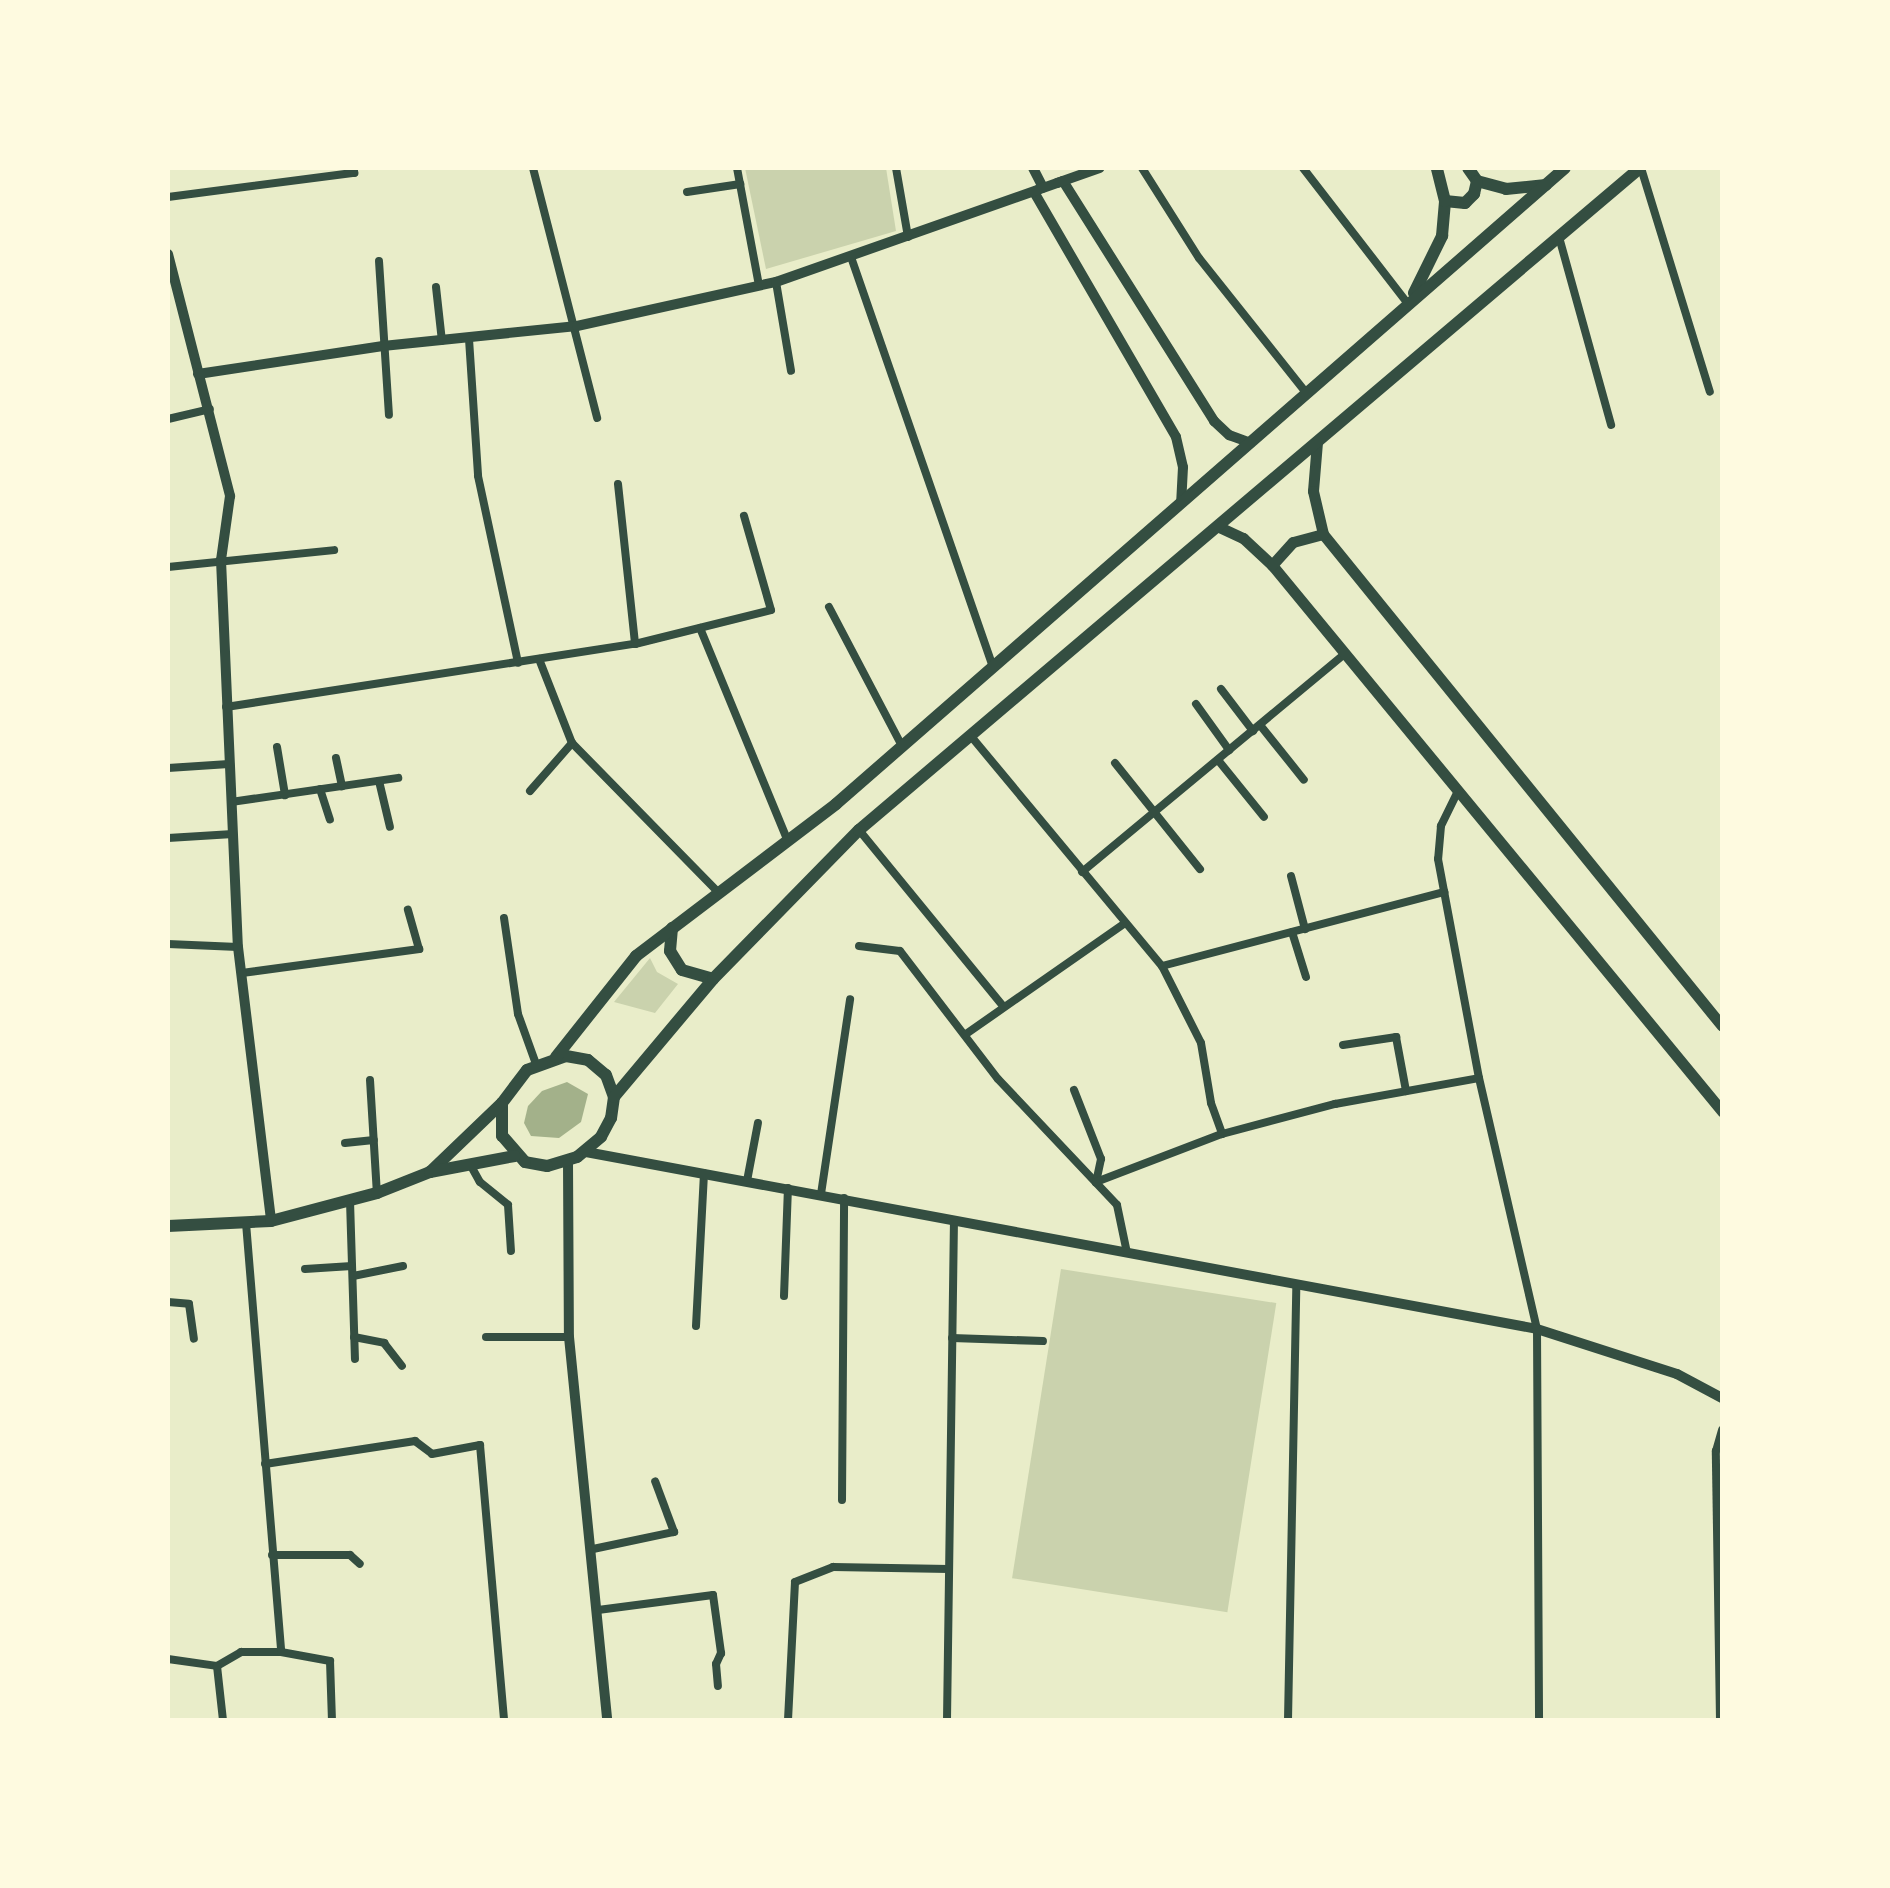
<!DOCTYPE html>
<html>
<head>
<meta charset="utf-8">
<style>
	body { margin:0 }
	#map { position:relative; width:1890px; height:1888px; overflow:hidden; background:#e9edc9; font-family:"Noto Sans",sans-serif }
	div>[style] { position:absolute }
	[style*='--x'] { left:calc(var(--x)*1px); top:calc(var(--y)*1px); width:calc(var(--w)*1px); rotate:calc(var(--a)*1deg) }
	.green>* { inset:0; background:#cad2ad; transform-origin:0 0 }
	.water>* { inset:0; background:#a3b18a }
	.minor>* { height:8px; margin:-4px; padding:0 4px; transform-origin:4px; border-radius:4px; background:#344e41 }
	.tertiary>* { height:10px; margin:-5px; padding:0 5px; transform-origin:5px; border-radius:5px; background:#344e41 }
	.secondary>* { height:11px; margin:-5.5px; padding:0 5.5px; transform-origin:5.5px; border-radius:5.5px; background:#344e41 }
	.primary>* { height:12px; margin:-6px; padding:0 6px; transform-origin:6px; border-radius:6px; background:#344e41 }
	span { translate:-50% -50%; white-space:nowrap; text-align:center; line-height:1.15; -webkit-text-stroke:7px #fefae0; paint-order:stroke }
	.frame { position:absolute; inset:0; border:170px solid #fefae0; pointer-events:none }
</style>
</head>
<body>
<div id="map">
	<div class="green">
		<i style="clip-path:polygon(745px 168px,886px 168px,896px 231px,766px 269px)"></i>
		<i style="clip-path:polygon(650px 958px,657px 972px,678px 984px,655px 1013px,614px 1002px)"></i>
		<i style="left:1061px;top:1269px;width:218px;height:313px;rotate:9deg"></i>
	</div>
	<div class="water">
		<i style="clip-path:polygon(567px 1082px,588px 1094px,581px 1122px,559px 1138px,531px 1136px,524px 1123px,528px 1106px,542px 1091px)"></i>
	</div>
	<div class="minor">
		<i style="--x:533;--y:168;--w:258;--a:75.6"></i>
		<i style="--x:737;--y:168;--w:120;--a:79.4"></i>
		<i style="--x:896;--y:168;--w:70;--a:80.1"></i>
		<i style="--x:1142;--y:168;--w:107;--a:57.7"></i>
		<i style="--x:1199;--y:258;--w:174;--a:51.5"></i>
		<i style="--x:1303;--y:168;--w:172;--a:52.3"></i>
		<i style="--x:1641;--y:168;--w:234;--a:72.9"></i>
		<i style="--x:687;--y:192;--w:54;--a:-8.6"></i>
		<i style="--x:168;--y:197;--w:188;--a:-7.4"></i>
		<i style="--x:354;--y:173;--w:5;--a:-90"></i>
		<i style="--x:1559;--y:237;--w:195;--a:74.5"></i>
		<i style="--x:851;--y:257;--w:434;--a:70.9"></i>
		<i style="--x:379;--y:261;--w:154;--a:86.3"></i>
		<i style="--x:776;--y:282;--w:90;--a:80.4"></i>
		<i style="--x:436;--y:287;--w:54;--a:83.7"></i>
		<i style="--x:469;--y:339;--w:137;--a:86.2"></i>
		<i style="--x:478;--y:476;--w:191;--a:77.9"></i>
		<i style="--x:168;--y:419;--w:43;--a:-13.4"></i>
		<i style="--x:618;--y:484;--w:161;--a:83.9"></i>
		<i style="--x:168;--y:567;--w:167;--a:-5.8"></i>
		<i style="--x:829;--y:607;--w:157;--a:62.3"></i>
		<i style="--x:700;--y:628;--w:230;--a:67.6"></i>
		<i style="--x:539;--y:659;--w:90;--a:68.6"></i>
		<i style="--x:572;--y:743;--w:210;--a:45.6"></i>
		<i style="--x:1221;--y:689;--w:53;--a:52.7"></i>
		<i style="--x:1196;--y:704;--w:57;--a:54.3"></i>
		<i style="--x:226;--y:707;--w:414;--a:-8.8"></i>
		<i style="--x:635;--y:644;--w:140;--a:-14"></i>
		<i style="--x:771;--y:610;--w:98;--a:-106"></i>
		<i style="--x:1260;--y:725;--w:70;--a:51.3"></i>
		<i style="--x:970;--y:735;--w:300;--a:50.3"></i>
		<i style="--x:1162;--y:966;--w:86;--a:63.1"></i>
		<i style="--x:1201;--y:1043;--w:61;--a:80.5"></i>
		<i style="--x:1211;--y:1103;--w:33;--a:70"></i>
		<i style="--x:277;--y:747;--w:49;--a:80.5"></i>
		<i style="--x:336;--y:758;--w:29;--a:78"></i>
		<i style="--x:1218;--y:760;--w:73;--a:51.1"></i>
		<i style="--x:1115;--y:763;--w:136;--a:51.3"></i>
		<i style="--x:168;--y:768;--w:61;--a:-3.8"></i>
		<i style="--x:379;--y:781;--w:47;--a:76.6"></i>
		<i style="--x:320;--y:789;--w:32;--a:72"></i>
		<i style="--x:530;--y:791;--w:64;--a:-48.8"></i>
		<i style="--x:1458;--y:791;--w:39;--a:116"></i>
		<i style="--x:1441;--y:826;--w:33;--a:95"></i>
		<i style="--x:1438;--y:859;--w:223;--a:79.4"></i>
		<i style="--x:1479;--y:1078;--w:258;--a:77"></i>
		<i style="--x:1537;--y:1329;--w:391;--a:89.7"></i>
		<i style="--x:231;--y:802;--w:169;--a:-8.2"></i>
		<i style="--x:859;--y:830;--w:227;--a:50.7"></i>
		<i style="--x:168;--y:838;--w:65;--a:-3.5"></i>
		<i style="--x:1082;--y:872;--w:342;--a:-39.7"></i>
		<i style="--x:1291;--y:876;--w:55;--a:75.2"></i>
		<i style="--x:504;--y:918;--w:97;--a:81.7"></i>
		<i style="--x:518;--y:1014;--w:53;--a:70.2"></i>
		<i style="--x:1292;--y:932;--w:47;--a:72.7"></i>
		<i style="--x:168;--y:944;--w:70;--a:2.5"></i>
		<i style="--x:859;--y:946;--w:41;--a:7"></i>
		<i style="--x:900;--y:951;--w:161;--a:52.6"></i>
		<i style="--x:998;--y:1079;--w:173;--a:46.6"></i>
		<i style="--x:1117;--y:1205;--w:49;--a:78.2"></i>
		<i style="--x:1162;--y:966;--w:292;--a:-14.7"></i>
		<i style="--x:242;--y:973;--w:179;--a:-7.7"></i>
		<i style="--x:419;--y:949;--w:41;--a:-105.8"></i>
		<i style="--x:966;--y:1034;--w:194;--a:-34.9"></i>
		<i style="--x:1343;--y:1045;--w:54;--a:-8.6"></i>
		<i style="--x:1396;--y:1037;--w:55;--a:79.5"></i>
		<i style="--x:370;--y:1080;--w:113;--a:86.5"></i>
		<i style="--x:1074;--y:1090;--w:74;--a:68.6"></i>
		<i style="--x:1101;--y:1159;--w:24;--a:102"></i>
		<i style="--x:345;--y:1143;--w:29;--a:-6"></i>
		<i style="--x:471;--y:1166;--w:18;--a:61"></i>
		<i style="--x:480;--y:1182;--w:36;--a:39"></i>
		<i style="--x:508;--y:1205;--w:46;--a:86.3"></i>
		<i style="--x:747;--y:1181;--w:59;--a:-79.3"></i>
		<i style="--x:1096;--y:1182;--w:135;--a:-20.9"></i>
		<i style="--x:1222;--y:1134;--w:117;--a:-14.9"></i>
		<i style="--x:1335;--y:1104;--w:146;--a:-10.2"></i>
		<i style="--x:821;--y:1194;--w:197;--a:-81.5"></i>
		<i style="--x:350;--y:1201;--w:158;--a:88.2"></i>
		<i style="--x:246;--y:1223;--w:430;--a:85.3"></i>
		<i style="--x:305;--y:1269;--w:47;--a:-3.7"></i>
		<i style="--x:353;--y:1276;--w:51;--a:-11.3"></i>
		<i style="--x:784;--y:1296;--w:108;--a:-87.9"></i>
		<i style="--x:168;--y:1302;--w:21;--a:5"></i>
		<i style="--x:189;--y:1304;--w:35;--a:82"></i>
		<i style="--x:696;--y:1326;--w:153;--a:-87"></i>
		<i style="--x:354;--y:1337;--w:31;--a:11"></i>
		<i style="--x:384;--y:1343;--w:29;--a:52"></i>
		<i style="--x:486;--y:1337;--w:83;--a:0"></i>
		<i style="--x:952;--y:1338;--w:91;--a:1.9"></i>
		<i style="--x:265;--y:1464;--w:152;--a:-8.7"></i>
		<i style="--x:415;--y:1441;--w:21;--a:37"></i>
		<i style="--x:432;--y:1454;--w:49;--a:-10.6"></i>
		<i style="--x:480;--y:1445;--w:276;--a:85"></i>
		<i style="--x:842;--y:1500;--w:302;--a:-89.6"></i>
		<i style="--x:593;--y:1549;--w:83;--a:-11.9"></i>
		<i style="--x:674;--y:1532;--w:54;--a:-110.4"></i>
		<i style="--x:272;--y:1555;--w:78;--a:0"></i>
		<i style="--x:350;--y:1555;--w:13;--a:42"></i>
		<i style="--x:598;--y:1610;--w:116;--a:-7.4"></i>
		<i style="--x:713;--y:1595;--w:59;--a:82.1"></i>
		<i style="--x:721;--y:1653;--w:12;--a:114"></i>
		<i style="--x:716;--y:1664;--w:22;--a:85"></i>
		<i style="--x:168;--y:1659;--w:49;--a:8.1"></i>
		<i style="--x:217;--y:1666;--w:28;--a:-30"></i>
		<i style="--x:241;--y:1652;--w:40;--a:0"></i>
		<i style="--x:281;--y:1652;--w:50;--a:10.4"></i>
		<i style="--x:330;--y:1661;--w:59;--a:88.1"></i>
		<i style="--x:217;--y:1666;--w:54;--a:83.7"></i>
		<i style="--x:788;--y:1720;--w:138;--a:-87.1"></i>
		<i style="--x:795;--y:1582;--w:41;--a:-21.5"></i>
		<i style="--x:833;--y:1567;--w:116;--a:1"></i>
		<i style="--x:947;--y:1720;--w:500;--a:-89.2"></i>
		<i style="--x:1288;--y:1720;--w:436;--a:-88.9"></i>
		<i style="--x:1720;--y:1720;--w:269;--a:-90.9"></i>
		<i style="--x:1716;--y:1451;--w:22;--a:-74"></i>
	</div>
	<div class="tertiary">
		<i style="--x:1033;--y:168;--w:22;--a:63"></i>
		<i style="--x:1057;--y:183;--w:6;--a:-18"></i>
		<i style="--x:1063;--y:181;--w:284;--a:57.8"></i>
		<i style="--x:1214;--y:421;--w:21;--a:43"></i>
		<i style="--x:1229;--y:435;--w:23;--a:20"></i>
		<i style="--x:1038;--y:190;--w:4;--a:153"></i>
		<i style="--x:1034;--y:192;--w:283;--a:59.9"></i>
		<i style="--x:1176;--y:437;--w:31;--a:77"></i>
		<i style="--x:1183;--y:467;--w:36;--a:93"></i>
		<i style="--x:168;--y:254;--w:250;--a:75.6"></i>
		<i style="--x:230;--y:496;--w:65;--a:98"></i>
		<i style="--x:221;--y:560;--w:387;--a:87.5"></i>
		<i style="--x:238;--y:947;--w:276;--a:83.1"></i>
		<i style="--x:198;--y:374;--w:187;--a:-8.6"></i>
		<i style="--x:383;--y:346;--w:195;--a:-5.9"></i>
		<i style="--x:577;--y:326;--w:204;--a:-12.5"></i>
		<i style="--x:776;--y:282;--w:343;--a:-19.4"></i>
		<i style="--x:586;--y:1152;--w:967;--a:10.54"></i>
		<i style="--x:1537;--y:1329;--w:147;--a:17.8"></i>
		<i style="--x:1677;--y:1374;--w:51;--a:28.1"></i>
		<i style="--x:568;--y:1162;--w:175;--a:89.7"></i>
		<i style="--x:569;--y:1337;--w:385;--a:84.3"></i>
	</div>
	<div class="secondary">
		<i style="--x:1317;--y:442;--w:49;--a:94.7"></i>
		<i style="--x:1313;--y:491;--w:44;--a:76.9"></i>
		<i style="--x:1323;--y:534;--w:633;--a:50.96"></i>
		<i style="--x:1217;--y:526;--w:29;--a:25"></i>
		<i style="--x:1243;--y:538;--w:40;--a:43"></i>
		<i style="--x:1272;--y:565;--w:708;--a:50.51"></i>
		<i style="--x:1272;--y:565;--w:31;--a:-48"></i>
		<i style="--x:1293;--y:542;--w:31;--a:-15"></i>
	</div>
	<div class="primary">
		<i style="--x:1468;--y:168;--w:16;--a:55"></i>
		<i style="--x:1477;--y:181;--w:30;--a:15"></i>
		<i style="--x:1506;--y:189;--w:40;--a:-5.7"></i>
		<i style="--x:1445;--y:201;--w:20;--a:6"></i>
		<i style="--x:1465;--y:203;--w:13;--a:-45"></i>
		<i style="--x:1474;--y:194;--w:13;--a:-77"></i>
		<i style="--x:1414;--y:293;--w:64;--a:-63.8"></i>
		<i style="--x:1442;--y:236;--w:35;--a:-85"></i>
		<i style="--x:1445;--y:201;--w:34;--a:-104"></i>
		<i style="--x:672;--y:928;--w:23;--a:95"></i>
		<i style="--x:670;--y:951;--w:22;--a:58"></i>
		<i style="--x:682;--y:970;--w:32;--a:16"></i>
		<i style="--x:566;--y:1056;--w:22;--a:10"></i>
		<i style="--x:588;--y:1060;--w:23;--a:40"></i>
		<i style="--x:606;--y:1075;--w:23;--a:70"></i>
		<i style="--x:614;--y:1097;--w:21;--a:98"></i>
		<i style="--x:611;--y:1118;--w:21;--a:118"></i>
		<i style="--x:601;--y:1137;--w:31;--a:140"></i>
		<i style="--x:577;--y:1157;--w:31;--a:163"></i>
		<i style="--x:547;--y:1166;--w:22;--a:-170"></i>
		<i style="--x:525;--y:1162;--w:35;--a:-131"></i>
		<i style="--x:502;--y:1136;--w:33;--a:-90"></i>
		<i style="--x:502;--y:1103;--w:41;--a:-52.9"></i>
		<i style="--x:527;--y:1070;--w:41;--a:-19.7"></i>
		<i style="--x:556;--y:1057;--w:129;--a:-51.6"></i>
		<i style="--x:636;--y:956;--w:251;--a:-37.2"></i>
		<i style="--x:836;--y:804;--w:967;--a:-41.1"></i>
		<i style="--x:614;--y:1097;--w:154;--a:-50"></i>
		<i style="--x:713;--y:979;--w:209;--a:-45.6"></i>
		<i style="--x:859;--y:830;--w:1024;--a:-40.29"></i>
		<i style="--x:430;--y:1172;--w:100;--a:-43.8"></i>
		<i style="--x:168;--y:1226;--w:103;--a:-2.8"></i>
		<i style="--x:271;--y:1221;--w:110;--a:-14.8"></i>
		<i style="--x:377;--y:1193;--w:57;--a:-21.6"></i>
		<i style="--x:430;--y:1172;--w:86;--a:-10.7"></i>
	</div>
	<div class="frame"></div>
</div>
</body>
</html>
